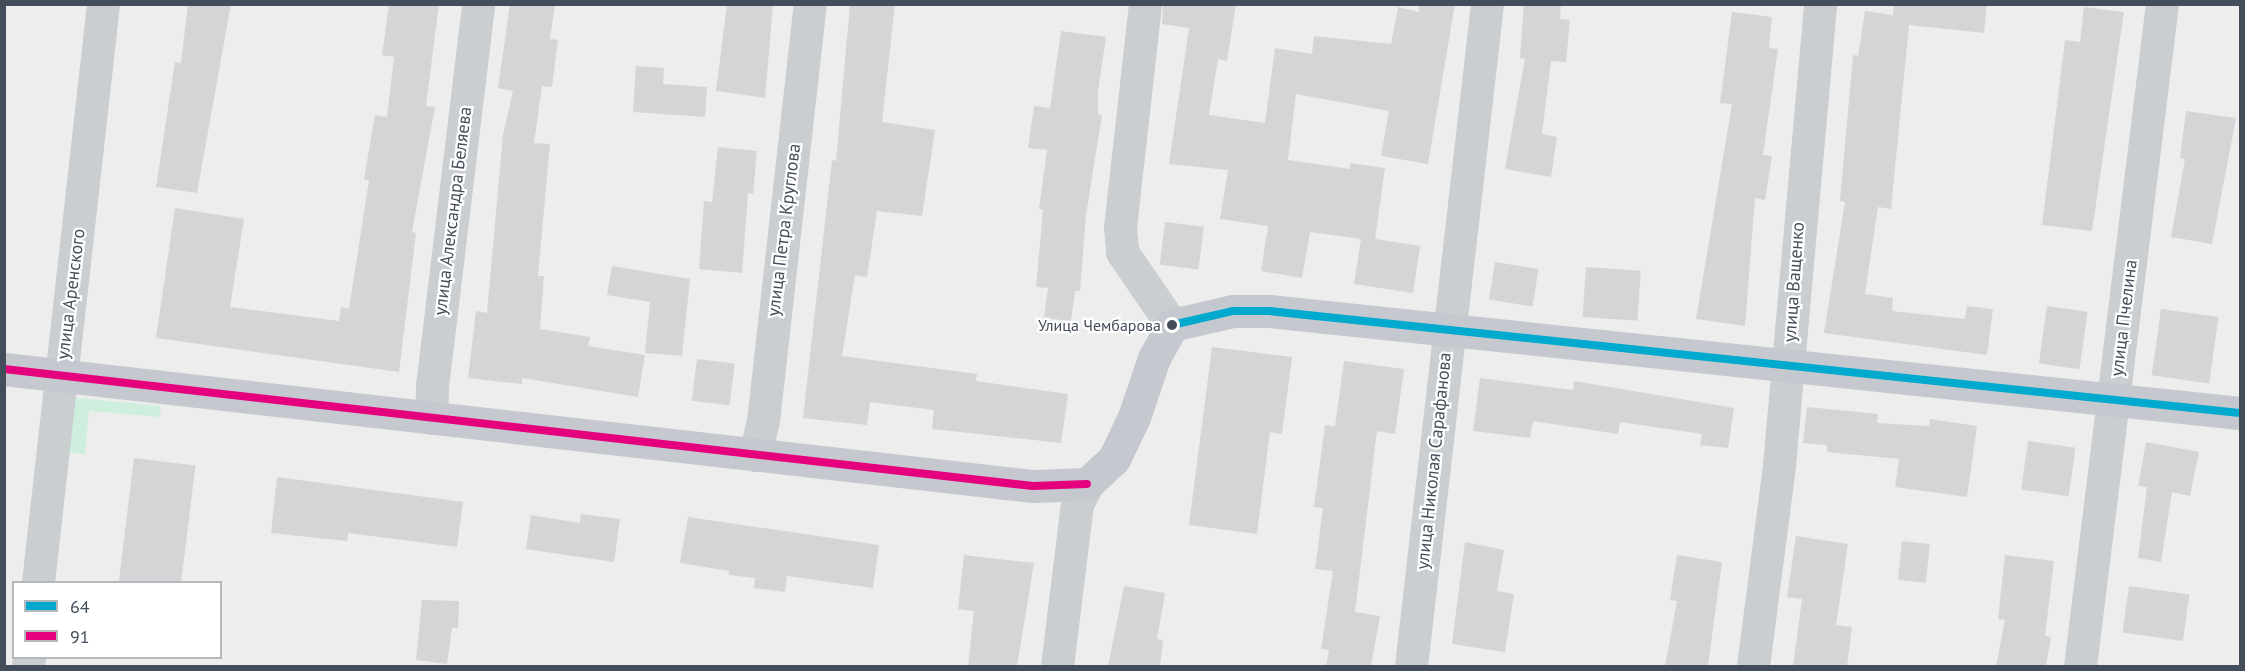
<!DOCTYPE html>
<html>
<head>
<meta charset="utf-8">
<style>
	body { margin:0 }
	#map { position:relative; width:2245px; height:671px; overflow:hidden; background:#eeeded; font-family:"PT Sans",sans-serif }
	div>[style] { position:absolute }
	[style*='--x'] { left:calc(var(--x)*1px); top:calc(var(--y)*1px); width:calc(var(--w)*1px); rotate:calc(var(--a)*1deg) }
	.green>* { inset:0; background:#cfefde }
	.building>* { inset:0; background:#d5d5d7; transform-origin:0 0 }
	.minor>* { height:33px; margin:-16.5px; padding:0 16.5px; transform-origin:16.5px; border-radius:16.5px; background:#caced1 }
	.major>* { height:33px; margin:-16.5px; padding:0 16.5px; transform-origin:16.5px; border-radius:16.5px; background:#c5c8ce }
	.bus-1>* { height:8px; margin:-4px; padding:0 4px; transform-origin:4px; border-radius:4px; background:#00a9ce }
	.bus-2>* { height:8px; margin:-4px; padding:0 4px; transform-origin:4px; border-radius:4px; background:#e5007d }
	.dots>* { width:16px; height:16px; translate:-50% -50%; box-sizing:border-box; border:3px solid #fff; border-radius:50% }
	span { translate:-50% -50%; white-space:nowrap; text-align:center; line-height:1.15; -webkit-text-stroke:4.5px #fff; paint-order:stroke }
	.bus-label { font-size:16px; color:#444e5a }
	.right { translate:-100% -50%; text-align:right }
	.street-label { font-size:18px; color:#444e5a }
	.frame { position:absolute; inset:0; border:6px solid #444e5a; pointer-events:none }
	.legend { position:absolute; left:12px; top:581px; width:210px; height:78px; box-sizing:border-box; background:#fff; border:2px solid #b4b8bd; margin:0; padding:8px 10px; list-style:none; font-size:18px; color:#444e5a }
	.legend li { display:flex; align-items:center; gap:12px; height:30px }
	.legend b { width:30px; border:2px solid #b4b8bd }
</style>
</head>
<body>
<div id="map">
	<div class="green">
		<i style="clip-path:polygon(70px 397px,161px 406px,160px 417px,89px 411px,85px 454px,65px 452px)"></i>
	</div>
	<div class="building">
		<i style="clip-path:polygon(188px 4px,231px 4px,197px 193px,156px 187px,175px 62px,181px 63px)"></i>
		<i style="clip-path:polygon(389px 4px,439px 4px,426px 106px,435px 107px,412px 232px,416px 233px,399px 372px,156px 338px,175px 208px,244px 219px,230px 307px,339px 321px,341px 307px,349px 309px,369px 180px,364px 179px,375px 115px,387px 117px,394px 57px,382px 55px)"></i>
		<i style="clip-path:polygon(510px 4px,555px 4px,550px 39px,558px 40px,552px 87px,542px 86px,534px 143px,550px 144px,538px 276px,544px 276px,540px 329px,590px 337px,588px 346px,645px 355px,638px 397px,522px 378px,522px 384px,468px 378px,476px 311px,487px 313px,503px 134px,513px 91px,498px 88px)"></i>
		<i style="clip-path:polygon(727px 4px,773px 4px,765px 98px,716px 91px)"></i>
		<i style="clip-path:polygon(850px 4px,895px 4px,882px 122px,935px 130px,922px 216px,877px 211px,867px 277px,855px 275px,842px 356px,977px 374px,976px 381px,1068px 394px,1061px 443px,932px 429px,934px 410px,870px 402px,867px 425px,803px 418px,832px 160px,836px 161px)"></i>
		<i style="clip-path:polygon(1163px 4px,1236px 4px,1227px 61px,1218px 59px,1209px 115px,1265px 123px,1275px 48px,1312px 54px,1314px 36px,1391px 44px,1398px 7px,1419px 12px,1419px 4px,1455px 4px,1428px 164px,1381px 156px,1389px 111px,1296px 94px,1288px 160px,1350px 169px,1350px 163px,1385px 168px,1375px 239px,1420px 246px,1413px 293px,1354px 284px,1361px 239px,1310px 232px,1302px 278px,1261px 271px,1268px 226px,1220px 219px,1228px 170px,1169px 164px,1189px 28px,1162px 24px)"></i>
		<i style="clip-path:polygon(1524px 4px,1561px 4px,1560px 19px,1570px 20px,1566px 62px,1551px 61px,1542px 134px,1557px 137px,1551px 177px,1505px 169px,1525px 59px,1520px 58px)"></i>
		<i style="clip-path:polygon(1894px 4px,1987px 4px,1984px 33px,1909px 25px,1891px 209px,1878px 207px,1865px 294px,1893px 298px,1892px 311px,1965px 319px,1967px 306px,1993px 309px,1987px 355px,1824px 333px,1845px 202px,1840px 201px,1853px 55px,1858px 56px,1865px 11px,1893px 15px)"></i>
		<i style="clip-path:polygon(2084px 7px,2124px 12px,2092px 231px,2042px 225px,2065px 40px,2080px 42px)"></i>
		<i style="clip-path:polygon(1732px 12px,1772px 17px,1769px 48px,1778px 49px,1763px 155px,1772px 156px,1765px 200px,1755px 198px,1745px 326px,1696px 319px,1732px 104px,1720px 103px)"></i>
		<i style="clip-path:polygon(1061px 31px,1106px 37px,1098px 91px,1098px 114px,1102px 115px,1086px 215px,1080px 291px,1075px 291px,1071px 321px,1044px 318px,1048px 288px,1036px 287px,1043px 210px,1039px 209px,1047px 150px,1028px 148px,1034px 106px,1050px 108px)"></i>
		<i style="clip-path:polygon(636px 66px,664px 68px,663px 84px,707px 87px,705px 117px,633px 112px)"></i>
		<i style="clip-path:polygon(2186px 111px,2236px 118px,2212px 244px,2171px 237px,2185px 159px,2180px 158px)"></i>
		<i style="clip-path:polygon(718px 147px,757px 151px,753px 194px,748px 193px,742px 273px,699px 269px,704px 201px,712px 202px)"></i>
		<i style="left:1165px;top:222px;width:39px;height:43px;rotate:7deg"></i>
		<i style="left:1495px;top:262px;width:44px;height:38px;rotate:9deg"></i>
		<i style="clip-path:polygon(612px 266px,690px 279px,682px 356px,645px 353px,650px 302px,607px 295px)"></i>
		<i style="left:1586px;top:267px;width:55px;height:50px;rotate:4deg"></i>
		<i style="left:2047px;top:306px;width:41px;height:58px;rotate:8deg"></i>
		<i style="left:2161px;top:309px;width:58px;height:67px;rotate:8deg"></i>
		<i style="clip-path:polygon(1212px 347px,1292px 357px,1282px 434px,1270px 432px,1257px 534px,1189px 525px)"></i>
		<i style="left:697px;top:359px;width:38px;height:42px;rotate:7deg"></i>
		<i style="clip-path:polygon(1344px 361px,1404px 369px,1395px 434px,1377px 431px,1355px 612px,1380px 616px,1371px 666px,1326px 666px,1329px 650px,1321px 649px,1333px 571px,1315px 569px,1323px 508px,1314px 507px,1325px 425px,1335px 426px)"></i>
		<i style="clip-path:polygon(1480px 378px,1573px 390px,1574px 381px,1734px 408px,1728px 448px,1700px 445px,1702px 434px,1620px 422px,1618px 434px,1533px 421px,1530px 438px,1473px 431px)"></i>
		<i style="clip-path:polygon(1807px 407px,1878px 414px,1877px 423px,1929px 426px,1930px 419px,1977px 426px,1967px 497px,1895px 487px,1899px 459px,1827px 452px,1827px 445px,1803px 443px)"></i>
		<i style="left:2028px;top:441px;width:48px;height:49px;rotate:8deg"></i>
		<i style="clip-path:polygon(2146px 442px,2199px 452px,2190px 496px,2172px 492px,2161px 562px,2138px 558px,2147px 487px,2138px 486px)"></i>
		<i style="left:134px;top:458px;width:62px;height:125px;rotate:7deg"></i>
		<i style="clip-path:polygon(277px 477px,463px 502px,457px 547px,348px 533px,347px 541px,271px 533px)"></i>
		<i style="clip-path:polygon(581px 514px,620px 519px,614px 562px,526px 549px,531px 515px,580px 523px)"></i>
		<i style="clip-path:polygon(688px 517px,879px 545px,873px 588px,787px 576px,785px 592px,754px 588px,755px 578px,729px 575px,729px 571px,680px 563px)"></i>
		<i style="clip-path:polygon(1796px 536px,1848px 544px,1836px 625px,1852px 627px,1847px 666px,1793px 666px,1802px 599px,1787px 597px)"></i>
		<i style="left:1902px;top:541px;width:28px;height:39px;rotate:6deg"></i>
		<i style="clip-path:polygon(1465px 542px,1504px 550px,1497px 591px,1514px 594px,1505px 652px,1452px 644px)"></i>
		<i style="clip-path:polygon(964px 555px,1034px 563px,1017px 666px,968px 666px,974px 611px,958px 609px)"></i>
		<i style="clip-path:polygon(1677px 555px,1722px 562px,1708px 666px,1665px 666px,1677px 601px,1670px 600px)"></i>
		<i style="clip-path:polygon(2005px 555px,2054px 561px,2045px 636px,2051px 637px,2046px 666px,1996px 666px,2005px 620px,1998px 619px)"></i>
		<i style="clip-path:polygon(1124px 586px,1165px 593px,1157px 639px,1163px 640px,1160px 666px,1108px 666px)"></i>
		<i style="left:2129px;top:586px;width:61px;height:47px;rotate:8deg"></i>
		<i style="clip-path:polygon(422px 600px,459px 601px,458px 628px,452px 628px,447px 664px,416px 660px)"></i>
	</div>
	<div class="minor">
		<i style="--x:1145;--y:4;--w:224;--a:96.4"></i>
		<i style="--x:1120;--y:227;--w:25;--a:85"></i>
		<i style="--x:1122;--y:252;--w:88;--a:55.6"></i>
		<i style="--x:431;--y:418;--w:32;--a:-88"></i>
		<i style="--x:432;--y:386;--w:385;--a:-83.1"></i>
		<i style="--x:755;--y:455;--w:35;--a:-77"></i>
		<i style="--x:763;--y:421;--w:420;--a:-83.6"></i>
		<i style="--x:38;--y:582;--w:582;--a:-83.58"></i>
		<i style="--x:28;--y:666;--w:8;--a:-83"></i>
		<i style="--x:1057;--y:666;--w:163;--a:-83"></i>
		<i style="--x:1077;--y:504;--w:22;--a:-63"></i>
		<i style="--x:1411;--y:666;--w:666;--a:-83.45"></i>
		<i style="--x:1753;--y:666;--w:203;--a:-82.6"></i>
		<i style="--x:1779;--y:465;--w:463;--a:-84.9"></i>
		<i style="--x:2080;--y:666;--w:667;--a:-82.94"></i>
	</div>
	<div class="major">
		<i style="--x:4;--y:369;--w:1036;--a:6.49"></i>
		<i style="--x:1033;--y:486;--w:54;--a:-2.1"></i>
		<i style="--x:1087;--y:484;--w:37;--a:-43"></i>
		<i style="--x:1114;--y:459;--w:47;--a:-64.5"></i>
		<i style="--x:1134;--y:417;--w:62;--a:-71.3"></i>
		<i style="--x:1154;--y:358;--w:38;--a:-61"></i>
		<i style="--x:1172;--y:325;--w:63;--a:-12.9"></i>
		<i style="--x:1233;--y:311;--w:36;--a:0"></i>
		<i style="--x:1269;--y:311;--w:976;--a:6"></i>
	</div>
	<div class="bus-1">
		<i style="--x:1172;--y:325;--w:63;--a:-12.9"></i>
		<i style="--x:1233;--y:311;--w:36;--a:0"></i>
		<i style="--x:1269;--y:311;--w:976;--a:6"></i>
	</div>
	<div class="bus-2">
		<i style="--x:4;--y:369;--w:1036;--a:6.49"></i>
		<i style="--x:1033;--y:486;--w:54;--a:-2.1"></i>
	</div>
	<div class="dots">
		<i style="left:1172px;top:325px;background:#444e5a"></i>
	</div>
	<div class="bus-label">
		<span class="right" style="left:1161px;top:325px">Улица Чембарова</span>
	</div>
	<div class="street-label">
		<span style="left:453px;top:211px;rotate:-83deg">улица Александра Беляева</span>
		<span style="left:784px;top:230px;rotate:-83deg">улица Петра Круглова</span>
		<span style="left:1794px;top:282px;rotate:-86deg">улица Ващенко</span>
		<span style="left:71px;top:294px;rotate:-83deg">улица Аренского</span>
		<span style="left:2124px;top:318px;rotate:-83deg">улица Пчелина</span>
		<span style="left:1434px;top:461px;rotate:-84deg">улица Николая Сарафанова</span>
	</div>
	<div class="frame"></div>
	<ul class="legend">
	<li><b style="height:8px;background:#00a9ce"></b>64</li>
	<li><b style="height:8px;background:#e5007d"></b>91</li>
	</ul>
</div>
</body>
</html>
